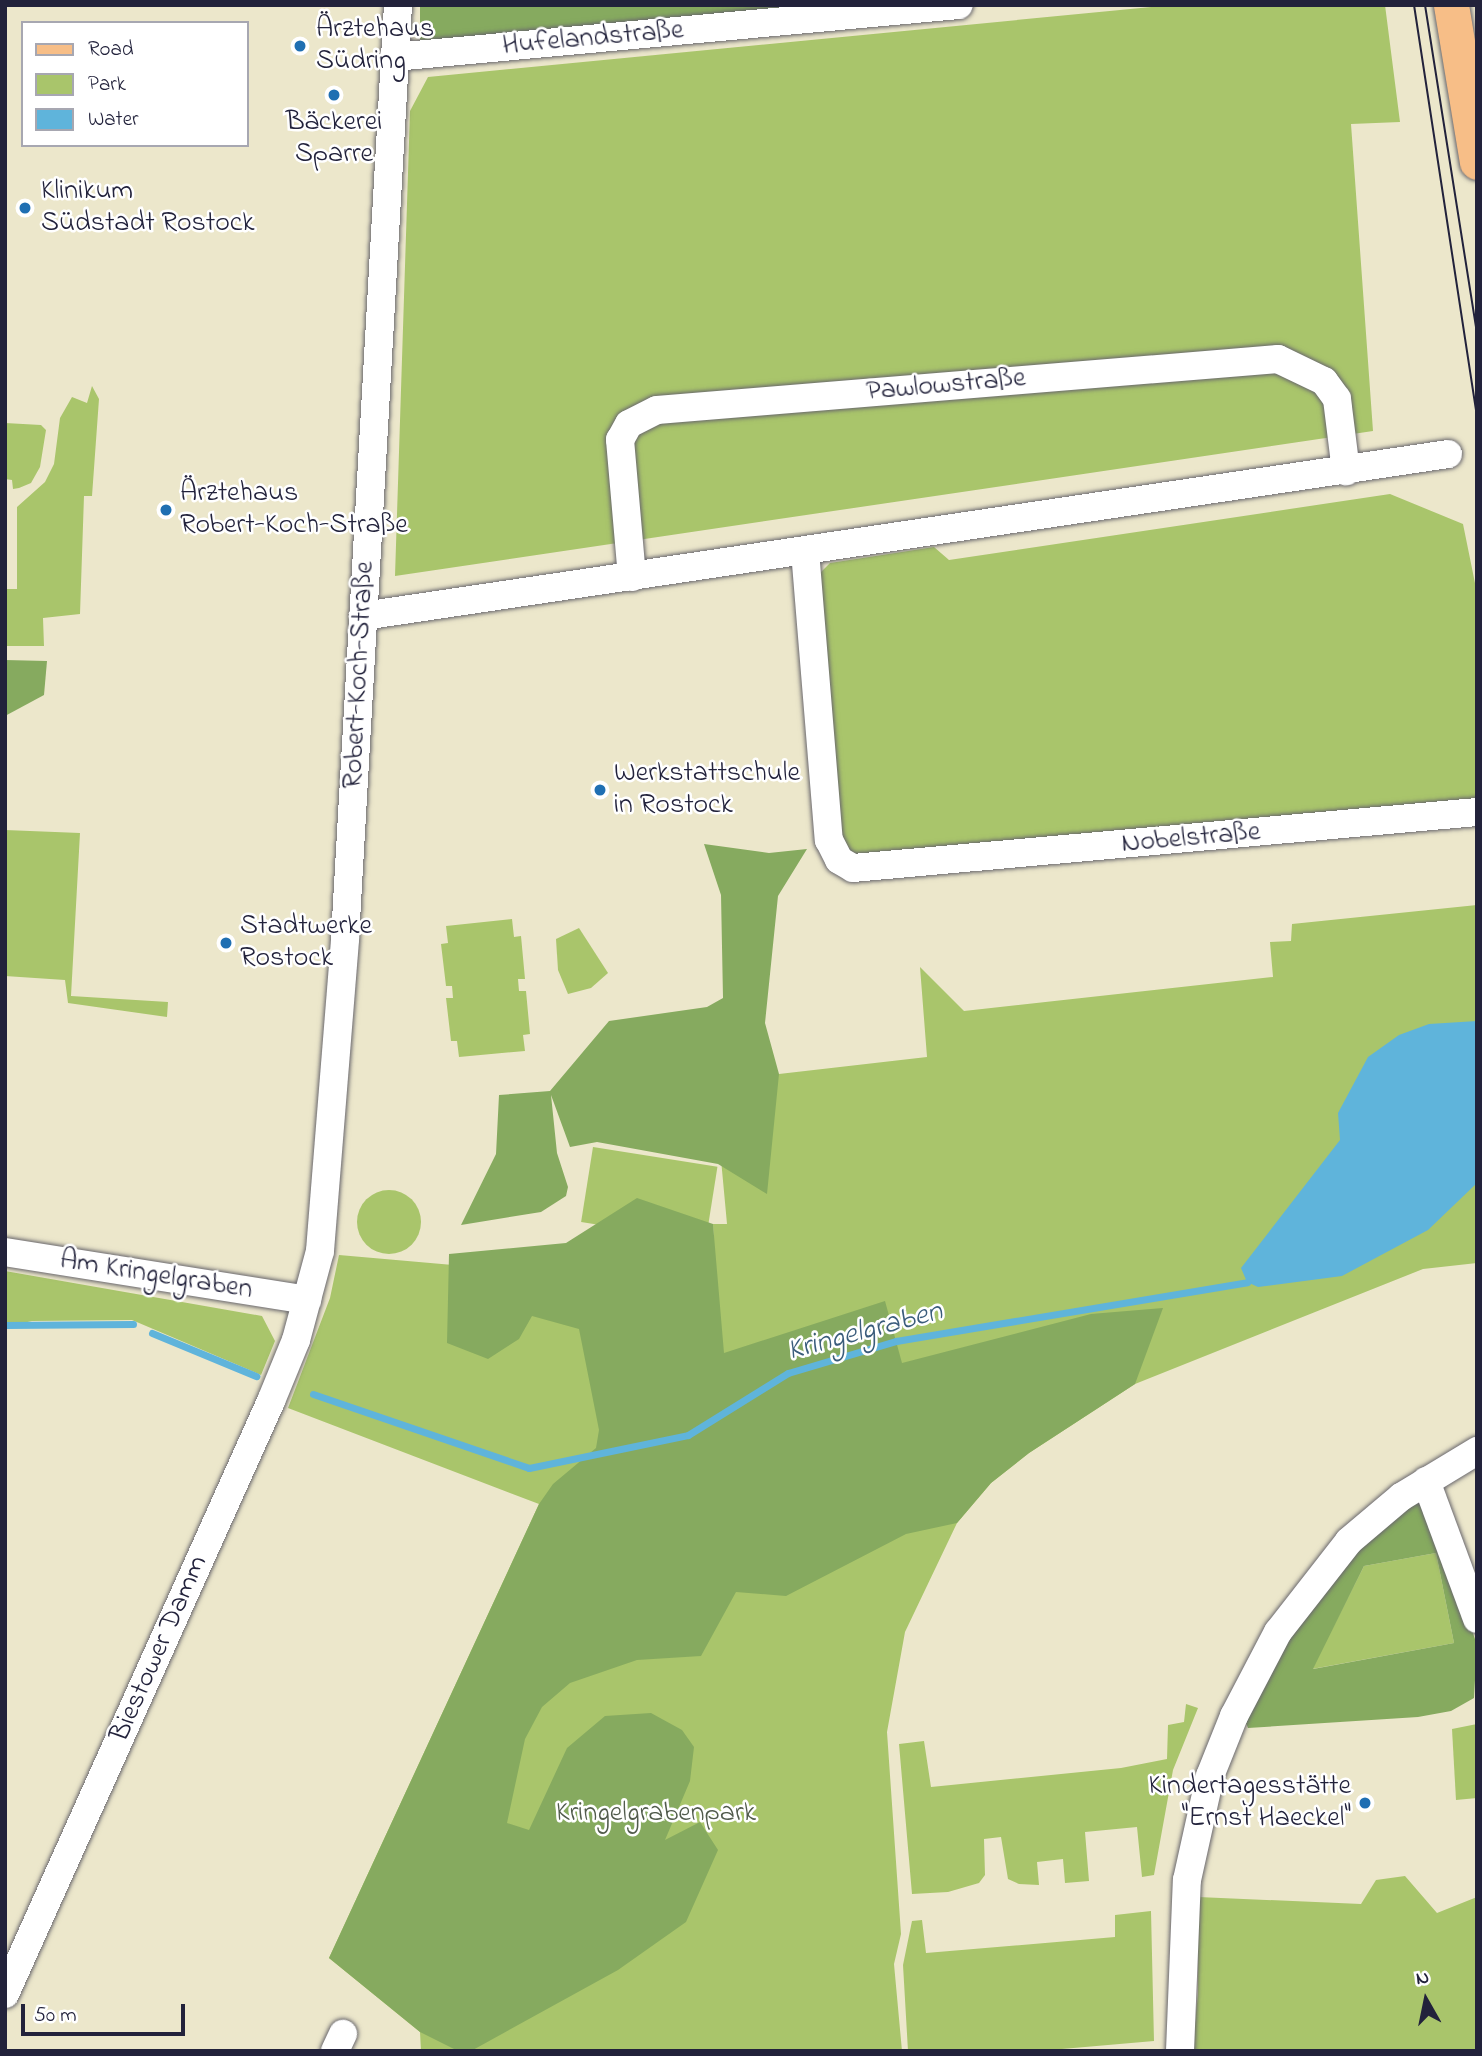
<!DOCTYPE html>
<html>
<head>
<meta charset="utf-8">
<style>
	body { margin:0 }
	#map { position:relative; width:1482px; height:2056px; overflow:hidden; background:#ece7cb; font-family:"Indie Flower",sans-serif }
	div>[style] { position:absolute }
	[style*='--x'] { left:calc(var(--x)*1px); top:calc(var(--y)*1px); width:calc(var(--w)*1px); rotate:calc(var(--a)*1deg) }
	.green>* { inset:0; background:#a9c56b; transform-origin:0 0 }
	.round { border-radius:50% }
	.forest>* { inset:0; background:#86aa5f }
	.water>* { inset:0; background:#5fb4db }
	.stream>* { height:7px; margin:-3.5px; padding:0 3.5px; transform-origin:3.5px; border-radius:3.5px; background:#5fb4db }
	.roads { filter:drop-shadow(0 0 2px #69676d) drop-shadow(0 0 2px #69676d) }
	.minor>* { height:28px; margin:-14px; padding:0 14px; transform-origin:14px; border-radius:14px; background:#fff }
	.major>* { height:35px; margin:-17.5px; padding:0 17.5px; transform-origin:17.5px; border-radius:17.5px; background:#f7be87 }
	.tram>* { height:2px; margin:-1px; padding:0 1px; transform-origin:1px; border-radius:1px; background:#22223b }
	.dots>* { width:19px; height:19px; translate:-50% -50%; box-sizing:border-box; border:4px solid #fff; border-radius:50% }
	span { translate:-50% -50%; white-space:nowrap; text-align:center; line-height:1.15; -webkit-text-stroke:5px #fff; paint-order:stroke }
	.poi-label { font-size:28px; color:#22223b }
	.left { translate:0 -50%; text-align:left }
	.right { translate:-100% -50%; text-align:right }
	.street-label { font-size:28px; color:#22223b }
	.park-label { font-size:28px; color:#515b4c }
	.water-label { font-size:30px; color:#3a5c7b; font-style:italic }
	.frame { position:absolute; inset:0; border:7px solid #22223b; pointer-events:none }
	.legend { position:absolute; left:21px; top:21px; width:228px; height:126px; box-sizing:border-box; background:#fff; border:2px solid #a7a7b1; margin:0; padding:9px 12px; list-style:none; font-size:21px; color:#22223b }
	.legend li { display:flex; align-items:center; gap:14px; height:35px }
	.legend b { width:35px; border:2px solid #a7a7b1 }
	.north { position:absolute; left:1391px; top:1965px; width:70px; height:70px; -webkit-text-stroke:5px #fff; paint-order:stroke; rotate:351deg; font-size:19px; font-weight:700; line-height:28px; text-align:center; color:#22223b }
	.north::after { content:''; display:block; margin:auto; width:24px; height:32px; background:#22223b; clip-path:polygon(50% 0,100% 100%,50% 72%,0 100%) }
	.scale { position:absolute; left:21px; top:2004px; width:164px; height:32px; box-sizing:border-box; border:4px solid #22223b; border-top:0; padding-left:9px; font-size:21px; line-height:24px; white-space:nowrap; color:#22223b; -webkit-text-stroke:5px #fff; paint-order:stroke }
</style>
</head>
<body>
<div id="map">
	<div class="green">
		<i style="clip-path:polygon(1172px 5px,1385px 5px,1400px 122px,1351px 124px,1373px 431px,395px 576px,410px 111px,428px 77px)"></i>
		<i style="clip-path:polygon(92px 386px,99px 399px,92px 496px,84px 496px,80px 614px,43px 618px,44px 646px,5px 646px,5px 589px,17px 589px,17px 507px,45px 482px,54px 464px,60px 418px,72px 397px,87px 403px)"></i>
		<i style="clip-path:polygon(5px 423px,41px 425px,46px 430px,40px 467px,31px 483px,19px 488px,13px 489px,12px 480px,5px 479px)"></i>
		<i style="clip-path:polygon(1390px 494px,1463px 524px,1477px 593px,1477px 804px,862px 858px,840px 845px,818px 575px,830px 563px,934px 547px,949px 560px)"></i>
		<i style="clip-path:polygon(5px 830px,80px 833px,71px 996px,168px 1002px,167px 1017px,68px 1003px,65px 980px,5px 976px)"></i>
		<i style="clip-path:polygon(1477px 905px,1477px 1263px,1423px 1269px,1135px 1384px,1029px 1453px,991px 1483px,957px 1523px,905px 1632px,887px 1732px,901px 1934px,894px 1964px,902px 2051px,421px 2051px,420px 2032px,329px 1958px,539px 1504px,288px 1408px,330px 1298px,339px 1255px,613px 1279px,714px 1245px,713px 1224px,727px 1224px,713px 1073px,779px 1074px,927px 1057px,920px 967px,964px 1011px,1273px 977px,1270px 942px,1291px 941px,1292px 924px)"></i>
		<i style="clip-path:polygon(512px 919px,514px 937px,521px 936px,525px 979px,518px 979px,519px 991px,526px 991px,530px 1034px,523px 1035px,525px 1051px,459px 1057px,457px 1041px,451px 1041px,446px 998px,453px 998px,452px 986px,446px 986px,441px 944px,448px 943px,446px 926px)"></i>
		<i style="clip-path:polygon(579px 928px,608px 973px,591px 988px,568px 994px,558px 970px,556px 939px)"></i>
		<i style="left:593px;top:1147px;width:126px;height:76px;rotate:9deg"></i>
		<i class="round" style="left:357px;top:1190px;width:64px;height:64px"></i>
		<i style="clip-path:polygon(5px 1271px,262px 1316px,275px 1341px,261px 1375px,132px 1320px,32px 1321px,5px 1327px)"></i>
		<i style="clip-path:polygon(1436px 1553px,1454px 1643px,1312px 1669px,1364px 1566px)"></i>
		<i style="clip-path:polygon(1186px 1704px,1198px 1708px,1173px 1770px,1154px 1875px,1142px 1877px,1137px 1827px,1085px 1832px,1089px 1881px,1065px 1883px,1063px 1859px,1037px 1862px,1039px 1885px,1019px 1884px,1008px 1879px,1001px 1837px,984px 1839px,985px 1875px,979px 1883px,948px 1892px,912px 1894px,899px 1744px,924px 1741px,931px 1787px,1121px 1768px,1167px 1759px,1168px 1725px,1184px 1722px)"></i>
		<i style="clip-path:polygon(1477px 1724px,1477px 1798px,1456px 1800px,1452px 1729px)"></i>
		<i style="clip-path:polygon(1405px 1876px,1437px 1913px,1477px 1897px,1477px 2051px,1192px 2051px,1198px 1994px,1198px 1897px,1361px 1904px,1376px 1880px)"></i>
		<i style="clip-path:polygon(1151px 1911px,1154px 2041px,1039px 2051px,908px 2051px,903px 1965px,912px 1921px,922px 1920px,926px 1953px,1115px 1937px,1115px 1915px)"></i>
	</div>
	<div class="forest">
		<i style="clip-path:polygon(420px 5px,863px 5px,420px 43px)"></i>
		<i style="clip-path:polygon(5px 660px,47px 661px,44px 695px,5px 716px)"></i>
		<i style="clip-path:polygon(704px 844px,769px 853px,807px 849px,778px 896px,765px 1023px,779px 1074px,767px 1194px,718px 1164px,597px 1142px,570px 1147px,551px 1095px,557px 1153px,568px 1187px,566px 1196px,541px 1212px,461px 1225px,496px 1154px,499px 1095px,550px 1091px,609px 1021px,707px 1007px,723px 998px,721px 895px)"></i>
		<i style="clip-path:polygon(637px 1198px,713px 1224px,724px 1353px,885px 1301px,902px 1363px,1091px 1314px,1163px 1308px,1135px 1384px,1029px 1453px,991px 1483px,957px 1523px,906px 1534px,786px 1596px,736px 1592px,701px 1656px,637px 1660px,570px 1683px,542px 1707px,525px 1739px,507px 1823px,529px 1830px,567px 1748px,605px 1716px,651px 1713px,682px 1730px,694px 1747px,690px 1781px,665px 1840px,700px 1822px,718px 1850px,686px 1922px,618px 1970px,471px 2051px,458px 2051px,420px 2032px,329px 1958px,539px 1504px,553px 1484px,596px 1448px,599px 1430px,579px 1329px,532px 1316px,519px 1339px,488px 1359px,447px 1343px,449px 1254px,566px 1243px)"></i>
		<i style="clip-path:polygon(evenodd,1426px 1493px,1477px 1645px,1474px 1698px,1451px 1711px,1418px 1717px,1248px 1728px,1242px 1713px,1274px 1652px,1360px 1542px,1426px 1493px,1436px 1553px,1454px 1643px,1313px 1669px,1364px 1566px,1436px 1553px)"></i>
	</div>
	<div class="water">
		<i style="clip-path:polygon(1477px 1021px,1477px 1183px,1428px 1230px,1342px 1276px,1258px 1287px,1247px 1282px,1241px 1268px,1340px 1140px,1338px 1113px,1368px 1057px,1399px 1035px,1429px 1024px)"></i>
	</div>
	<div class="stream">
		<i style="--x:5;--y:1325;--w:128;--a:-0.4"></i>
		<i style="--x:152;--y:1333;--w:113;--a:22.5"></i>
		<i style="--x:313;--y:1394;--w:228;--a:18.9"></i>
		<i style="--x:529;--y:1468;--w:162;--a:-11.7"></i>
		<i style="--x:688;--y:1435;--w:118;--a:-31.8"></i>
		<i style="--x:788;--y:1373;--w:113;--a:-16.5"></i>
		<i style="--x:896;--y:1341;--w:356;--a:-9.5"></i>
	</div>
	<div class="roads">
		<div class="minor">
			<i style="--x:394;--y:57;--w:567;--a:-5.26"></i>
			<i style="--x:805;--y:551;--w:290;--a:85.3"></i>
			<i style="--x:829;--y:840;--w:22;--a:63"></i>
			<i style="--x:839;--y:860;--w:16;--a:30"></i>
			<i style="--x:853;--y:868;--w:627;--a:-5.13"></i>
			<i style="--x:632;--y:577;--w:138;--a:-95"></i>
			<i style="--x:620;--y:440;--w:18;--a:-61"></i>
			<i style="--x:629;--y:424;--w:31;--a:-27"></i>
			<i style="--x:657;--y:410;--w:623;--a:-4.69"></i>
			<i style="--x:1278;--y:359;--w:51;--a:25.6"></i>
			<i style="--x:1324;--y:381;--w:22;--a:54"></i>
			<i style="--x:1337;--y:399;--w:73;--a:82.9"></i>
			<i style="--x:363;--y:616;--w:1097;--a:-8.49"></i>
			<i style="--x:5;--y:1252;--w:306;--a:9"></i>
			<i style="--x:1426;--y:1481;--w:147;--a:69.7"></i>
			<i style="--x:5;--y:1994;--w:650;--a:-65.84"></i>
			<i style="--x:271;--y:1401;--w:66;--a:-67.7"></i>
			<i style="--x:296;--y:1340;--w:92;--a:-74.9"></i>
			<i style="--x:320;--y:1251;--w:314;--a:-85.4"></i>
			<i style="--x:345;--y:938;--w:935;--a:-86.75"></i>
			<i style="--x:335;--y:2051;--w:19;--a:-65"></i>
			<i style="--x:1180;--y:2051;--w:171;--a:-87.7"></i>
			<i style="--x:1187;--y:1880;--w:107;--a:-77.5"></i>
			<i style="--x:1210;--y:1776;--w:65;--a:-68.2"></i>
			<i style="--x:1234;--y:1716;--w:95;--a:-62.4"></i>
			<i style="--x:1278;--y:1632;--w:115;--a:-52"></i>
			<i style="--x:1349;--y:1541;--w:68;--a:-40.2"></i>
			<i style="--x:1401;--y:1497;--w:89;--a:-31.2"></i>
		</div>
		<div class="major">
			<i style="--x:1451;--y:5;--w:159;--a:80.6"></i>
		</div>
	</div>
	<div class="tram">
		<i style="--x:1414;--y:5;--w:418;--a:81.3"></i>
		<i style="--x:1425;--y:5;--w:334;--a:81"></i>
	</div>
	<div class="dots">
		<i style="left:300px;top:46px;background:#1f6fb2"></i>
		<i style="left:334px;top:95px;background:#1f6fb2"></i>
		<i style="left:25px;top:208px;background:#1f6fb2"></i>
		<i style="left:166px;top:510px;background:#1f6fb2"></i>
		<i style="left:600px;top:790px;background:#1f6fb2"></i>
		<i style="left:226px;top:943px;background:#1f6fb2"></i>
		<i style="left:1365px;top:1803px;background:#1f6fb2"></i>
	</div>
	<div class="poi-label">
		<span class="left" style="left:316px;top:46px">Ärztehaus<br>Südring</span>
		<span style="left:334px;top:139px">Bäckerei<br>Sparre</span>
		<span class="left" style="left:41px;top:208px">Klinikum<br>Südstadt Rostock</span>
		<span class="left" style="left:180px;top:510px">Ärztehaus<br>Robert-Koch-Straße</span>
		<span class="left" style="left:614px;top:790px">Werkstattschule<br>in Rostock</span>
		<span class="left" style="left:240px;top:943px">Stadtwerke<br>Rostock</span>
		<span class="right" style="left:1351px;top:1803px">Kindertagesstätte<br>"Ernst Haeckel"</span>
	</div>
	<div class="street-label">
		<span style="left:593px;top:39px;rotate:-5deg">Hufelandstraße</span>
		<span style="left:946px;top:386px;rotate:-5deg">Pawlowstraße</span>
		<span style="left:360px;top:675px;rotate:-87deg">Robert-Koch-Straße</span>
		<span style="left:1191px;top:839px;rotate:-5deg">Nobelstraße</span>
		<span style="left:156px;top:1276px;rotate:9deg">Am Kringelgraben</span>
		<span style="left:160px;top:1649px;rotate:-66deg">Biestower Damm</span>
	</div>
	<div class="park-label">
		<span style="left:656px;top:1814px">Kringelgrabenpark</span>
	</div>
	<div class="water-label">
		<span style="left:865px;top:1332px;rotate:-15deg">Kringelgraben</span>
	</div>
	<div class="frame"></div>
	<ul class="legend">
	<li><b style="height:9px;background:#f7be87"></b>Road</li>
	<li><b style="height:19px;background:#a9c56b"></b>Park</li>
	<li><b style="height:19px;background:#5fb4db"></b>Water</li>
	</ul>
	<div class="north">N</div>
	<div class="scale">50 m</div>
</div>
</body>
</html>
